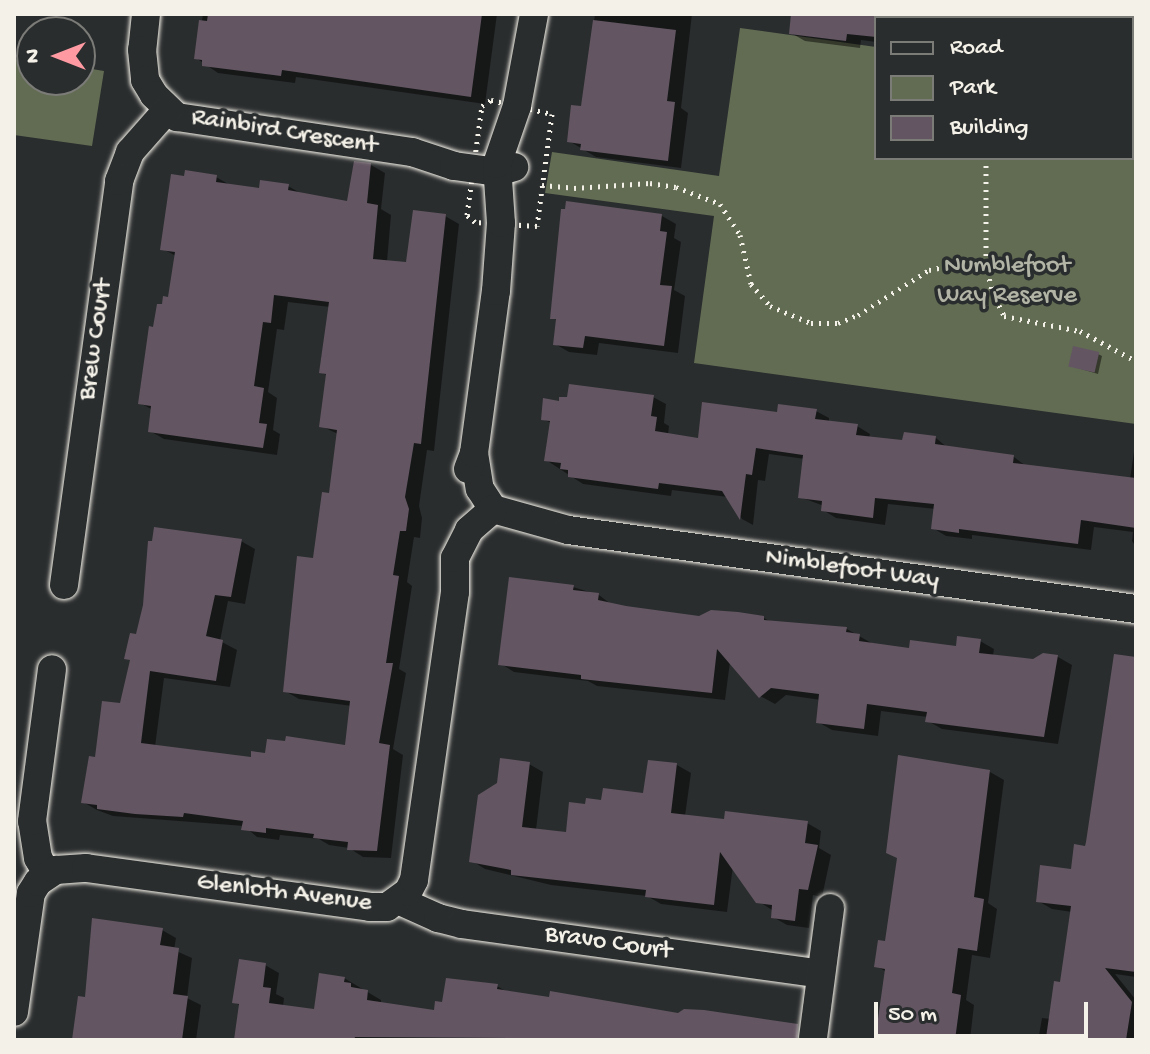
<!DOCTYPE html>
<html>
<head>
<meta charset="utf-8">
<style>
	body { margin:0 }
	#map { position:relative; width:1150px; height:1054px; overflow:hidden; background:#2a2d2e; font-family:"Gochi Hand",sans-serif }
	div>[style] { position:absolute }
	[style*='--x'] { left:calc(var(--x)*1px); top:calc(var(--y)*1px); width:calc(var(--w)*1px); rotate:calc(var(--a)*1deg) }
	.green>* { inset:0; background:#626c53 }
	.shadow>* { inset:0; background:#0007 }
	.building>* { inset:0; background:#635662; transform-origin:0 0 }
	.path>* { height:5px; margin-top:-2.5px; transform-origin:0; background:repeating-linear-gradient(90deg,#f4f1e8 0 2px,transparent 0 8px) }
	.roads { filter:drop-shadow(0 0 2px #f4f1e8) drop-shadow(0 0 2px #f4f1e8) }
	.street>* { height:28px; margin:-14px; padding:0 14px; transform-origin:14px; border-radius:14px; background:#2a2d2e }
	span { translate:-50% -50%; white-space:nowrap; text-align:center; line-height:1.15; -webkit-text-stroke:7px #2a2d2e; paint-order:stroke }
	.street-label { font-size:26px; color:#f4f1e8 }
	.park-label { font-size:26px; color:#b2b5a5 }
	.frame { position:absolute; inset:0; border:16px solid #f4f1e8; pointer-events:none }
	.legend { position:absolute; left:874px; top:16px; width:260px; height:144px; box-sizing:border-box; background:#2a2d2e; border:2px solid #7b7b78; margin:0; padding:10px 14px; list-style:none; font-size:24px; color:#f4f1e8 }
	.legend li { display:flex; align-items:center; gap:16px; height:40px }
	.legend b { width:40px; border:2px solid #7b7b78 }
	.north { position:absolute; left:16px; top:16px; width:80px; height:80px; box-sizing:border-box; background:#2a2d2e; border:2px solid #7b7b78; border-radius:50%; rotate:270deg; font-size:22px; font-weight:700; line-height:32px; text-align:center; color:#f4f1e8 }
	.north::after { content:''; display:block; margin:auto; width:28px; height:36px; background:#ff9aa2; clip-path:polygon(50% 0,100% 100%,50% 72%,0 100%) }
	.scale { position:absolute; left:874px; top:1002px; width:214px; height:36px; box-sizing:border-box; border:4px solid #f4f1e8; border-top:0; padding-left:10px; font-size:24px; line-height:28px; white-space:nowrap; color:#f4f1e8; -webkit-text-stroke:6px #2a2d2e; paint-order:stroke }
</style>
</head>
<body>
<div id="map">
	<div class="green">
		<i style="clip-path:polygon(740px 28px,876px 47px,876px 158px,1132px 158px,1132px 82px,1136px 83px,1136px 424px,694px 363px,714px 216px,545px 193px,552px 152px,719px 176px)"></i>
		<i style="clip-path:polygon(14px 59px,32px 61px,32px 80px,80px 80px,80px 67px,104px 71px,92px 146px,14px 135px)"></i>
	</div>
	<div class="shadow">
		<i style="clip-path:polygon(203px 14px,497px 14px,485px 104px,296px 77px,295px 83px,218px 73px,196px 58px)"></i>
		<i style="clip-path:polygon(595px 14px,692px 14px,681px 108px,688px 113px,681px 168px,596px 157px,569px 141px,582px 108px)"></i>
		<i style="clip-path:polygon(793px 14px,911px 14px,911px 18px,876px 18px,876px 42px,861px 40px,860px 48px,805px 41px,791px 33px)"></i>
		<i style="clip-path:polygon(1008px 14px,1111px 14px,1113px 15px,1113px 18px,1008px 18px)"></i>
		<i style="clip-path:polygon(371px 165px,385px 173px,381px 209px,391px 215px,387px 262px,407px 264px,445px 216px,459px 224px,434px 451px,427px 450px,419px 506px,422px 518px,420px 538px,414px 537px,407px 582px,412px 586px,399px 669px,406px 673px,393px 749px,403px 755px,391px 858px,363px 857px,349px 848px,329px 845px,319px 839px,280px 835px,279px 840px,257px 837px,244px 826px,113px 816px,97px 810px,83px 802px,97px 759px,121px 705px,137px 636px,241px 541px,255px 549px,245px 604px,228px 601px,220px 641px,237px 650px,230px 687px,164px 678px,155px 747px,252px 759px,347px 747px,352px 706px,299px 699px,285px 691px,330px 495px,338px 434px,321px 426px,328px 376px,321px 372px,330px 307px,288px 302px,284px 330px,277px 329px,268px 392px,277px 398px,273px 430px,280px 434px,277px 455px,164px 439px,150px 431px,153px 410px,140px 403px,155px 329px,169px 299px,176px 256px,163px 249px,216px 177px,230px 185px,260px 190px,288px 186px,302px 194px,348px 203px)"></i>
		<i style="clip-path:polygon(662px 216px,676px 224px,674px 238px,681px 242px,674px 290px,685px 296px,678px 353px,599px 343px,597px 355px,569px 352px,555px 344px,558px 321px,552px 317px)"></i>
		<i style="clip-path:polygon(1098px 354px,1102px 356px,1098px 374px,1071px 366px)"></i>
		<i style="clip-path:polygon(653px 397px,666px 404px,664px 423px,669px 426px,668px 435px,699px 441px,779px 414px,816px 411px,829px 418px,829px 423px,857px 426px,870px 434px,869px 438px,904px 442px,936px 438px,948px 448px,1014px 457px,1026px 466px,1130px 479px,1136px 438px,1136px 547px,1132px 541px,1133px 532px,1094px 527px,1091px 550px,972px 535px,972px 539px,946px 536px,933px 528px,936px 509px,888px 504px,885px 525px,836px 518px,823px 510px,824px 506px,800px 497px,805px 459px,769px 454px,765px 481px,758px 480px,753px 525px,742px 519px,728px 497px,672px 490px,671px 496px,583px 484px,546px 460px,551px 423px,543px 419px,561px 403px)"></i>
		<i style="clip-path:polygon(573px 587px,599px 595px,612px 605px,700px 618px,764px 618px,773px 623px,847px 629px,873px 644px,911px 651px,957px 649px,980px 641px,994px 649px,993px 656px,1033px 661px,1043px 655px,1058px 657px,1072px 665px,1058px 744px,942px 729px,928px 721px,928px 717px,881px 711px,878px 736px,832px 730px,818px 722px,821px 700px,786px 695px,775px 704px,760px 696px,730px 662px,725px 700px,597px 686px,588px 681px,514px 672px,500px 663px)"></i>
		<i style="clip-path:polygon(1136px 659px,1136px 977px,1115px 974px,1136px 1000px,1136px 1040px,1027px 1040px,1028px 1034px,1039px 1035px,1042px 1018px,1051px 1019px,1062px 985px,1072px 912px,1052px 909px,1038px 901px,1073px 871px,1086px 848px)"></i>
		<i style="clip-path:polygon(900px 757px,990px 772px,1004px 780px,988px 903px,997px 909px,990px 958px,972px 955px,966px 1000px,974px 1005px,970px 1040px,877px 1040px,887px 972px,876px 966px,887px 944px,899px 857px)"></i>
		<i style="clip-path:polygon(649px 762px,677px 765px,691px 773px,685px 816px,726px 821px,807px 823px,821px 831px,819px 848px,831px 855px,822px 897px,813px 895px,809px 928px,787px 925px,773px 917px,772px 910px,758px 901px,733px 866px,727px 912px,661px 904px,647px 896px,551px 885px,485px 869px,472px 861px,529px 764px,543px 772px,536px 830px,568px 834px,587px 806px,645px 795px)"></i>
		<i style="clip-path:polygon(162px 930px,176px 938px,174px 950px,192px 958px,187px 998px,201px 1005px,196px 1040px,75px 1040px,87px 1000px)"></i>
		<i style="clip-path:polygon(265px 965px,279px 973px,276px 994px,284px 998px,283px 1007px,316px 1012px,344px 978px,381px 1000px,381px 1004px,436px 1012px,497px 986px,509px 993px,794px 1031px,792px 1040px,236px 1040px,241px 1006px,234px 1002px)"></i>
	</div>
	<div class="building">
		<i style="clip-path:polygon(208px 14px,482px 14px,471px 97px,282px 70px,281px 76px,202px 66px,202px 60px,194px 59px,199px 20px,207px 21px)"></i>
		<i style="clip-path:polygon(791px 14px,876px 14px,876px 37px,847px 34px,846px 41px,789px 34px)"></i>
		<i style="clip-path:polygon(593px 20px,676px 30px,667px 101px,675px 102px,668px 161px,580px 150px,581px 144px,567px 142px,571px 105px,581px 106px)"></i>
		<i style="clip-path:polygon(354px 161px,371px 163px,367px 203px,378px 205px,373px 259px,406px 262px,413px 210px,446px 214px,421px 444px,414px 443px,405px 497px,409px 509px,406px 531px,400px 531px,393px 575px,399px 576px,386px 663px,393px 663px,379px 743px,390px 745px,377px 851px,347px 850px,348px 842px,313px 838px,314px 834px,266px 828px,266px 833px,241px 830px,243px 821px,184px 813px,183px 817px,135px 814px,97px 809px,97px 805px,81px 803px,89px 756px,95px 757px,102px 701px,120px 703px,130px 660px,124px 659px,130px 633px,136px 634px,143px 605px,148px 541px,152px 541px,154px 527px,242px 539px,231px 597px,215px 595px,206px 636px,223px 640px,216px 681px,150px 671px,141px 743px,251px 757px,251px 751px,265px 753px,267px 739px,285px 741px,286px 736px,345px 745px,350px 701px,283px 692px,297px 556px,313px 558px,322px 492px,329px 493px,337px 430px,319px 427px,326px 374px,319px 373px,329px 302px,274px 295px,271px 323px,263px 322px,254px 386px,264px 388px,259px 423px,267px 424px,263px 448px,148px 432px,151px 406px,138px 404px,149px 326px,153px 327px,157px 304px,162px 304px,163px 296px,168px 297px,175px 252px,160px 250px,171px 174px,184px 176px,185px 170px,217px 175px,216px 182px,259px 188px,260px 180px,289px 184px,288px 190px,347px 201px)"></i>
		<i style="clip-path:polygon(566px 201px,662px 214px,660px 231px,667px 232px,660px 285px,672px 286px,664px 346px,585px 336px,583px 348px,553px 345px,556px 319px,550px 319px,561px 209px,565px 209px)"></i>
		<i style="left:1073px;top:346px;width:27px;height:21px;rotate:13deg"></i>
		<i style="clip-path:polygon(569px 384px,654px 395px,651px 416px,657px 417px,655px 431px,698px 438px,702px 402px,777px 412px,778px 404px,817px 409px,815px 419px,858px 424px,856px 435px,902px 440px,904px 432px,936px 436px,935px 444px,1014px 455px,1013px 463px,1136px 478px,1136px 528px,1081px 520px,1078px 544px,959px 529px,959px 533px,931px 529px,934px 504px,875px 498px,873px 518px,821px 511px,822px 501px,798px 498px,803px 455px,756px 448px,752px 475px,746px 474px,740px 520px,722px 491px,659px 483px,658px 489px,568px 477px,568px 470px,560px 469px,561px 463px,544px 461px,550px 421px,541px 420px,543px 398px,559px 401px,559px 397px,567px 397px)"></i>
		<i style="clip-path:polygon(509px 577px,574px 585px,573px 590px,599px 593px,598px 600px,626px 606px,699px 616px,711px 610px,738px 612px,764px 616px,764px 620px,847px 627px,846px 632px,860px 634px,859px 641px,909px 648px,910px 640px,956px 646px,957px 636px,981px 639px,979px 653px,1033px 659px,1043px 653px,1058px 655px,1044px 737px,925px 722px,927px 712px,867px 704px,864px 729px,816px 723px,819px 694px,771px 688px,759px 698px,717px 649px,712px 693px,581px 679px,581px 675px,498px 665px)"></i>
		<i style="clip-path:polygon(1114px 654px,1136px 657px,1136px 972px,1105px 968px,1132px 1002px,1126px 1040px,1046px 1038px,1054px 981px,1060px 982px,1071px 906px,1036px 902px,1040px 865px,1071px 869px,1074px 844px,1085px 846px,1086px 842px)"></i>
		<i style="clip-path:polygon(898px 755px,990px 770px,974px 897px,984px 899px,977px 951px,958px 948px,952px 993px,961px 995px,955px 1040px,875px 1040px,885px 969px,874px 967px,878px 940px,885px 941px,897px 858px,886px 853px)"></i>
		<i style="clip-path:polygon(500px 758px,530px 762px,522px 827px,566px 832px,569px 802px,585px 804px,586px 798px,601px 800px,603px 788px,643px 793px,648px 760px,677px 763px,671px 813px,724px 819px,725px 811px,808px 821px,805px 843px,818px 845px,808px 890px,799px 889px,795px 921px,771px 918px,772px 905px,756px 903px,720px 852px,714px 905px,645px 897px,646px 890px,511px 875px,511px 870px,469px 862px,478px 795px,497px 783px)"></i>
		<i style="clip-path:polygon(92px 918px,163px 928px,160px 945px,179px 948px,173px 994px,188px 996px,182px 1040px,72px 1040px,78px 996px,85px 997px)"></i>
		<i style="clip-path:polygon(239px 959px,266px 963px,263px 987px,271px 988px,269px 1003px,314px 1009px,319px 973px,345px 977px,344px 982px,351px 983px,351px 987px,368px 990px,367px 1000px,434px 1010px,435px 1001px,442px 1002px,446px 978px,498px 984px,497px 989px,549px 997px,550px 991px,678px 1013px,684px 1009px,704px 1010px,798px 1024px,797px 1040px,355px 1037px,354px 1040px,234px 1040px,239px 1004px,232px 1003px)"></i>
	</div>
	<div class="path">
		<i style="--x:968;--y:14;--w:4;--a:63"></i>
		<i style="--x:491;--y:100;--w:63;--a:12.9"></i>
		<i style="--x:552;--y:114;--w:113;--a:97.6"></i>
		<i style="--x:537;--y:226;--w:62;--a:-176.3"></i>
		<i style="--x:475;--y:222;--w:11;--a:-139"></i>
		<i style="--x:467;--y:215;--w:110;--a:-82.2"></i>
		<i style="--x:482;--y:106;--w:11;--a:-34"></i>
		<i style="--x:986;--y:158;--w:105;--a:90"></i>
		<i style="--x:986;--y:263;--w:29;--a:78"></i>
		<i style="--x:992;--y:291;--w:28;--a:64"></i>
		<i style="--x:1004;--y:316;--w:77;--a:11.2"></i>
		<i style="--x:1080;--y:331;--w:64;--a:28.2"></i>
		<i style="--x:542;--y:185;--w:32;--a:5"></i>
		<i style="--x:574;--y:188;--w:76;--a:-3.8"></i>
		<i style="--x:650;--y:183;--w:26;--a:9"></i>
		<i style="--x:676;--y:187;--w:47;--a:21.1"></i>
		<i style="--x:720;--y:204;--w:37;--a:57"></i>
		<i style="--x:740;--y:235;--w:50;--a:77.3"></i>
		<i style="--x:751;--y:284;--w:29;--a:49"></i>
		<i style="--x:770;--y:306;--w:44;--a:22.5"></i>
		<i style="--x:811;--y:323;--w:27;--a:0"></i>
		<i style="--x:838;--y:323;--w:22;--a:-22"></i>
		<i style="--x:858;--y:315;--w:84;--a:-32.4"></i>
		<i style="--x:929;--y:270;--w:35;--a:-12"></i>
		<i style="--x:963;--y:263;--w:23;--a:0"></i>
	</div>
	<div class="roads">
		<div class="street">
			<i style="--x:146;--y:14;--w:36;--a:96"></i>
			<i style="--x:142;--y:50;--w:30;--a:84"></i>
			<i style="--x:145;--y:80;--w:17;--a:59"></i>
			<i style="--x:154;--y:95;--w:32;--a:44"></i>
			<i style="--x:177;--y:117;--w:238;--a:8.5"></i>
			<i style="--x:412;--y:152;--w:44;--a:18.4"></i>
			<i style="--x:454;--y:166;--w:43;--a:7.9"></i>
			<i style="--x:497;--y:172;--w:18;--a:-16"></i>
			<i style="--x:474;--y:453;--w:36;--a:81"></i>
			<i style="--x:480;--y:489;--w:24;--a:57"></i>
			<i style="--x:493;--y:509;--w:78;--a:15.6"></i>
			<i style="--x:568;--y:530;--w:573;--a:7.92"></i>
			<i style="--x:468;--y:469;--w:17;--a:-69"></i>
			<i style="--x:474;--y:453;--w:163;--a:-82.3"></i>
			<i style="--x:496;--y:291;--w:68;--a:-85.8"></i>
			<i style="--x:501;--y:223;--w:59;--a:-93.9"></i>
			<i style="--x:497;--y:164;--w:61;--a:-71"></i>
			<i style="--x:517;--y:106;--w:94;--a:-79.5"></i>
			<i style="--x:64;--y:585;--w:408;--a:-82.2"></i>
			<i style="--x:119;--y:181;--w:31;--a:-69"></i>
			<i style="--x:130;--y:152;--w:56;--a:-48.6"></i>
			<i style="--x:47;--y:874;--w:18;--a:-119"></i>
			<i style="--x:38;--y:858;--w:37;--a:-99"></i>
			<i style="--x:32;--y:821;--w:153;--a:-82.5"></i>
			<i style="--x:400;--y:901;--w:42;--a:24.1"></i>
			<i style="--x:438;--y:918;--w:25;--a:14"></i>
			<i style="--x:462;--y:924;--w:362;--a:7.9"></i>
			<i style="--x:14;--y:1012;--w:120;--a:-81.9"></i>
			<i style="--x:31;--y:893;--w:13;--a:-58"></i>
			<i style="--x:38;--y:882;--w:22;--a:-34"></i>
			<i style="--x:56;--y:870;--w:30;--a:-4"></i>
			<i style="--x:86;--y:868;--w:287;--a:7.8"></i>
			<i style="--x:370;--y:907;--w:17;--a:0"></i>
			<i style="--x:387;--y:907;--w:26;--a:-36"></i>
			<i style="--x:408;--y:892;--w:13;--a:-63"></i>
			<i style="--x:414;--y:880;--w:291;--a:-81.9"></i>
			<i style="--x:455;--y:592;--w:34;--a:-90"></i>
			<i style="--x:455;--y:558;--w:31;--a:-63"></i>
			<i style="--x:469;--y:530;--w:32;--a:-41"></i>
			<i style="--x:813;--y:1038;--w:131;--a:-82.5"></i>
		</div>
	</div>
	<div class="street-label">
		<span style="left:284px;top:133px;rotate:9deg">Rainbird Crescent</span>
		<span style="left:97px;top:340px;rotate:-82deg">Brew Court</span>
		<span style="left:852px;top:570px;rotate:8deg">Nimblefoot Way</span>
		<span style="left:284px;top:894px;rotate:7deg">Glenloth Avenue</span>
		<span style="left:608px;top:944px;rotate:8deg">Bravo Court</span>
	</div>
	<div class="park-label">
		<span style="left:1007px;top:282px">Numblefoot<br>Way Reserve</span>
	</div>
	<div class="frame"></div>
	<ul class="legend">
	<li><b style="height:10px;background:#2a2d2e"></b>Road</li>
	<li><b style="height:22px;background:#626c53"></b>Park</li>
	<li><b style="height:22px;background:#635662"></b>Building</li>
	</ul>
	<div class="north">N</div>
	<div class="scale">50 m</div>
</div>
</body>
</html>
